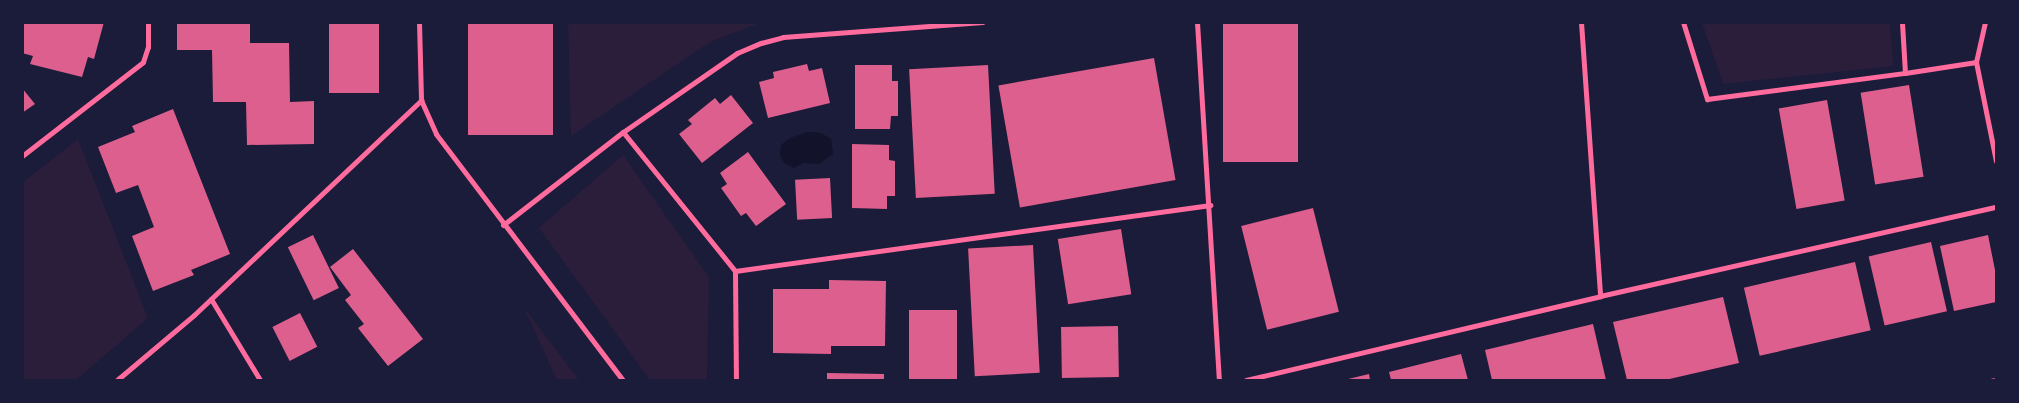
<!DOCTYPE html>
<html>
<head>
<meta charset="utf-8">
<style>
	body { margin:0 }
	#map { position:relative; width:2019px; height:403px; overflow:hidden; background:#1b1b3a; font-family:"Asap Condensed",sans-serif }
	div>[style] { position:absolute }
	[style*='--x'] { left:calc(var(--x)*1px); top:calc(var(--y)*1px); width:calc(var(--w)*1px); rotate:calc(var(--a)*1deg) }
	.green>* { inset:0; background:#2a1e3b }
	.water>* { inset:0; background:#12122b }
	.building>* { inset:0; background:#dd5f8e; transform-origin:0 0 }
	.minor>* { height:5px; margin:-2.5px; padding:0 2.5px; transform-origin:2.5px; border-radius:2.5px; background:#ff6b9d }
	.rail>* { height:4px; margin:-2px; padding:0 2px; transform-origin:2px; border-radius:2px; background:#a44b75 }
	span { translate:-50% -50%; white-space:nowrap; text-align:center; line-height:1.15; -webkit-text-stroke:4.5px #1b1b3a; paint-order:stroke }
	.frame { position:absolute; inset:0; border:24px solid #1b1b3a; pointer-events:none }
</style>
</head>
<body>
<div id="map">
	<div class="green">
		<i style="clip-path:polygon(762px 22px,710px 42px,571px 136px,568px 23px)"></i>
		<i style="clip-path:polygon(1702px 23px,1890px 23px,1893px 66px,1723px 84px)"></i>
		<i style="clip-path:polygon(78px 139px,148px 318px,76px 380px,23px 380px,23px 182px)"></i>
		<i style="clip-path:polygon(623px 155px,709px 277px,707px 380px,650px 380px,539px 228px)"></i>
		<i style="clip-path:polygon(523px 306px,579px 380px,557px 380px)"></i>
	</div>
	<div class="water">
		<i style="clip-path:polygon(807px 132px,821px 133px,831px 139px,833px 154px,819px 164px,803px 163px,794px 168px,784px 163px,780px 155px,781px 145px,790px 138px)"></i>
	</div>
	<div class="building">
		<i style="clip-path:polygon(22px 22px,104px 22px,94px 59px,88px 57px,82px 77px,30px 64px,33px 56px,22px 53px)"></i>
		<i style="clip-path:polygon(177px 22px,250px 22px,250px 43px,289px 43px,290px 102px,314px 101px,314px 144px,247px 145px,246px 102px,213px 102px,212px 50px,177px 50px)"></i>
		<i style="left:329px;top:22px;width:50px;height:71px"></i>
		<i style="left:468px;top:22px;width:85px;height:113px"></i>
		<i style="left:1223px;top:22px;width:75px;height:140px"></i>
		<i style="left:1154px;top:58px;width:124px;height:158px;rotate:80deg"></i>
		<i style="clip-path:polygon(807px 64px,809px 71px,822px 68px,830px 103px,768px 118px,759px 82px,774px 78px,773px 72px)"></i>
		<i style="clip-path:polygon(855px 65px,892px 65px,892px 81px,898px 81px,898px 116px,891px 116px,890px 129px,855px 129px)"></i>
		<i style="left:988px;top:65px;width:129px;height:79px;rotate:87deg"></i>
		<i style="left:1909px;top:85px;width:93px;height:49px;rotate:81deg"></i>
		<i style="clip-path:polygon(22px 88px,35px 104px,22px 113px)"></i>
		<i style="clip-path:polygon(731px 95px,753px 123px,702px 163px,679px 134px,692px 124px,688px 120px,715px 98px,720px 104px)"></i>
		<i style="left:1827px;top:100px;width:102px;height:49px;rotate:80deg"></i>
		<i style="clip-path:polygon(173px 109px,230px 254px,191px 270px,194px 275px,153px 291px,132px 236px,154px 227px,138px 185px,116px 193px,98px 147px,135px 132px,132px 126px)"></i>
		<i style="clip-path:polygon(852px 144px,889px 145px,889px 160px,895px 161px,895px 196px,887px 196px,887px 209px,852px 208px)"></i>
		<i style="clip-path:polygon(748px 152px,786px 204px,756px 226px,746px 213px,741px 216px,721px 188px,727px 184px,720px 173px)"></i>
		<i style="left:830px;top:178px;width:40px;height:35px;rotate:87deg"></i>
		<i style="left:1313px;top:208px;width:107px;height:74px;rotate:76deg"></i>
		<i style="left:1121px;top:229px;width:66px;height:64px;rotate:81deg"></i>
		<i style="left:313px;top:235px;width:59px;height:28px;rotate:64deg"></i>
		<i style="clip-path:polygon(1988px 235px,1996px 275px,1996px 302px,1954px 311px,1940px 246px)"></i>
		<i style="left:1931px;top:242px;width:71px;height:64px;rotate:77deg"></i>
		<i style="left:1033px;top:245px;width:128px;height:65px;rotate:87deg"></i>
		<i style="clip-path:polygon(353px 249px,423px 339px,388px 366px,358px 328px,364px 324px,345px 300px,351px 295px,330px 267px)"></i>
		<i style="left:1855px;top:262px;width:70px;height:114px;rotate:77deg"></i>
		<i style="clip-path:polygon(829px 280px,886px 281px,885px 346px,831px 346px,831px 354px,773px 353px,773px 289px,829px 289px)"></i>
		<i style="clip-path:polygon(1723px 297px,1739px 363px,1665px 380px,1627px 380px,1613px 322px)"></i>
		<i style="left:909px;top:310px;width:48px;height:70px"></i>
		<i style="left:300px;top:313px;width:38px;height:31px;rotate:63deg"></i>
		<i style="clip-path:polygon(1593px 324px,1606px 380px,1492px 380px,1485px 350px)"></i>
		<i style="left:1118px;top:326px;width:51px;height:57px;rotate:89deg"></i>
		<i style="clip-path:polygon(1461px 354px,1468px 380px,1391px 380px,1389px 372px)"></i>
		<i style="clip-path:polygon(827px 373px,884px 374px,884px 380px,827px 380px)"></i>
		<i style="clip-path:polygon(1369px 374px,1370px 380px,1344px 380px)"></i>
	</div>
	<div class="minor">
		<i style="--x:419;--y:22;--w:78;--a:88.5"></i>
		<i style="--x:421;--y:100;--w:37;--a:66"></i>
		<i style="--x:436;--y:134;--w:309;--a:52.8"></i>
		<i style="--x:1197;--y:22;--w:359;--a:86.5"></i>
		<i style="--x:1581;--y:22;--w:275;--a:86"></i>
		<i style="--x:1683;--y:22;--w:81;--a:72.7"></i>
		<i style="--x:1707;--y:99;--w:200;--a:-7.5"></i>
		<i style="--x:1905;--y:73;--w:51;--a:-93.4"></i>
		<i style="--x:1976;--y:62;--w:41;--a:-77.3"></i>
		<i style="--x:1905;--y:73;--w:72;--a:-8.8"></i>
		<i style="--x:1976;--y:62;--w:101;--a:78.6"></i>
		<i style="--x:623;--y:132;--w:179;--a:51.1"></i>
		<i style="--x:22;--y:156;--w:153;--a:-37.8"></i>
		<i style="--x:143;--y:62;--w:16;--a:-72"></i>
		<i style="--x:148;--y:47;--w:25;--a:-90"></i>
		<i style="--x:503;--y:225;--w:152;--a:-37.8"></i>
		<i style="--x:623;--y:132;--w:139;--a:-34.7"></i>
		<i style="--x:737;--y:53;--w:26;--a:-23"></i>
		<i style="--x:761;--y:43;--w:23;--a:-15"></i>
		<i style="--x:783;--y:37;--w:200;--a:-4.3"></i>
		<i style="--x:735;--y:271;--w:480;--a:-7.9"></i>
		<i style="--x:735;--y:271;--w:109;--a:89.5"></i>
		<i style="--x:211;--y:299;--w:95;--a:58.8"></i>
		<i style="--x:117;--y:380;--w:101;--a:-40.2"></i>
		<i style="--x:194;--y:315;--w:313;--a:-43.4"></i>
		<i style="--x:1246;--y:380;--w:364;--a:-13.3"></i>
		<i style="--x:1600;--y:296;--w:406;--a:-12.7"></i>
	</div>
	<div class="rail">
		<i style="--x:1993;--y:380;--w:3;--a:0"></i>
	</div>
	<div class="frame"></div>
</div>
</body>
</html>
